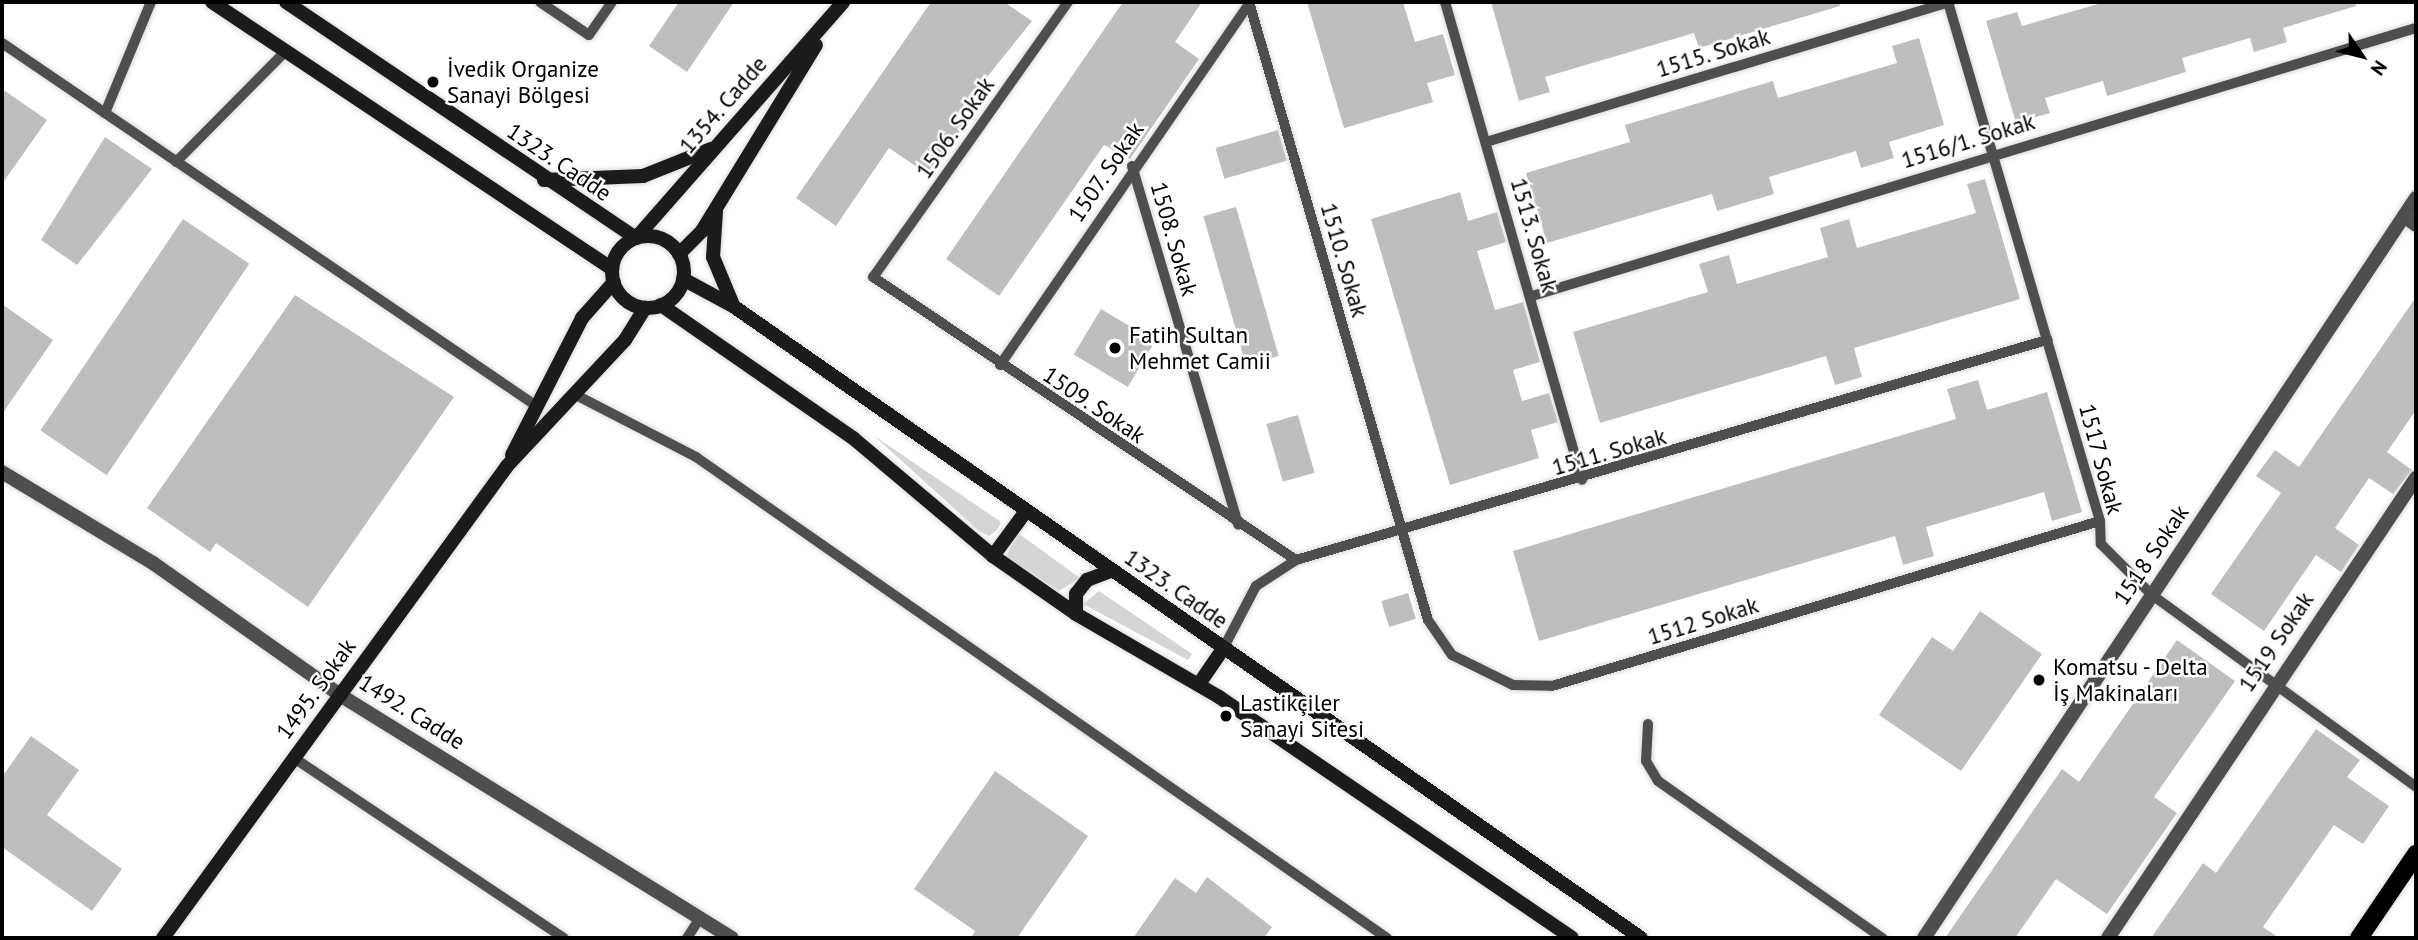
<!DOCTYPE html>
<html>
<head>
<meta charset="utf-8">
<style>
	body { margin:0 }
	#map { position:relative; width:2418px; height:940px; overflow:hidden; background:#fff; font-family:"PT Sans",sans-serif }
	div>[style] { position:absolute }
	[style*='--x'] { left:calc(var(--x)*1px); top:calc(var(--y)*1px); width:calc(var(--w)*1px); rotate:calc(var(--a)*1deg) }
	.green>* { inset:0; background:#d5d5d5 }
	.building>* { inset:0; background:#bebebe; transform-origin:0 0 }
	.roads { filter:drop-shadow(0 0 2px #dbdbdb) drop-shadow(0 0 2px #dbdbdb) }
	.service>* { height:10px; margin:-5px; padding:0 5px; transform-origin:5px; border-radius:5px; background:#4e4e4e }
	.minor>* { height:14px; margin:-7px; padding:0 7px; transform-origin:7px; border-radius:7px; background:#4e4e4e }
	.tertiary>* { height:14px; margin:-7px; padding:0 7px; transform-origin:7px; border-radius:7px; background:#4e4e4e }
	.secondary>* { height:14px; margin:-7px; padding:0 7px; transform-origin:7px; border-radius:7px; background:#1b1b1b }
	.secondary>.ring { margin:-7px; padding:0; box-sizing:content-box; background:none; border:14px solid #1b1b1b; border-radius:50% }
	.primary>* { height:18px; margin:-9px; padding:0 9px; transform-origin:9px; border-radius:9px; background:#000 }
	.dots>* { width:19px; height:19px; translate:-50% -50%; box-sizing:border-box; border:4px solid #fff; border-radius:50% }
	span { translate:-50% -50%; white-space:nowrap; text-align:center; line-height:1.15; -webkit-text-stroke:5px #fff; paint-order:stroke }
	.street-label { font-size:23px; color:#000 }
	.poi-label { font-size:23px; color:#000 }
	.left { translate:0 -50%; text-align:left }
	.frame { position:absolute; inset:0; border:4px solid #000; pointer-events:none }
	.north { position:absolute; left:2327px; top:21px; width:70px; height:70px; -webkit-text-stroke:5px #fff; paint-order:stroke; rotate:125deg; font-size:19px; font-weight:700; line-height:28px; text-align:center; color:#000 }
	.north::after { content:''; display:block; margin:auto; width:24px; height:32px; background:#000; clip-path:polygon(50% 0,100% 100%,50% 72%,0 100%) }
</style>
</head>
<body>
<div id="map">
	<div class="green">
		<i style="clip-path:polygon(873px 435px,1001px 522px,997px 530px,989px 536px,979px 531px)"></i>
		<i style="clip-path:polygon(1018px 533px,1080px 578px,1059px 591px,1006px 557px)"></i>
		<i style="clip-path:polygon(1099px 591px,1192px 654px,1188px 660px,1083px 604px)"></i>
	</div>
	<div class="building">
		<i style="clip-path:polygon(679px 2px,734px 2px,687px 72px,649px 46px)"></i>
		<i style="clip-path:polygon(931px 2px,1004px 2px,1032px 21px,955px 117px,966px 124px,927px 174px,889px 148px,836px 226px,796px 198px)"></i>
		<i style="clip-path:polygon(1123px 2px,1202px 2px,1175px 42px,1199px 59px,1130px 159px,1104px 145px,999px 296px,946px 259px)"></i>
		<i style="clip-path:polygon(1307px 2px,1403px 2px,1415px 42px,1443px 34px,1455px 75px,1427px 83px,1433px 102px,1344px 128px)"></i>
		<i style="clip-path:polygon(1491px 2px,1840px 2px,1840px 6px,1699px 48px,1694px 33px,1545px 77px,1550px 92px,1519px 101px)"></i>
		<i style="clip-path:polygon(2105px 2px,2355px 2px,2356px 6px,2283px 28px,2287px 42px,2254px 52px,2250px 38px,2182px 58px,2186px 72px,2107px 96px,2103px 81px,2045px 98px,2050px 113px,2016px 123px,1986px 21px,2017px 12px,2022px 26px)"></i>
		<i style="clip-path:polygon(1919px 38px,1944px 125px,1889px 142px,1894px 158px,1861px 168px,1856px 151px,1769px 177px,1774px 194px,1717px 211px,1712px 194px,1547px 243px,1526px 173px,1630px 142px,1625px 125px,1749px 88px,1773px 81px,1778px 98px,1897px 63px,1892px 46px)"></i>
		<i style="clip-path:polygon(2px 89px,47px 120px,2px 184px)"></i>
		<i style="left:1278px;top:130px;width:32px;height:65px;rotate:74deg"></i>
		<i style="clip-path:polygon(105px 137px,152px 169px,77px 265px,41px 240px)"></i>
		<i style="clip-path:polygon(1985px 179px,2020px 299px,1854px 348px,1862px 377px,1835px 385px,1826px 356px,1600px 423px,1573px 332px,1708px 292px,1699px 264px,1729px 255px,1737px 284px,1828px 257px,1820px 228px,1849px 219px,1857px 248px,1976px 213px,1967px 184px)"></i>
		<i style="clip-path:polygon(1460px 192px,1468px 221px,1497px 212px,1506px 242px,1477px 251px,1495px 310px,1523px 302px,1540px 362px,1513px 370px,1522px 401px,1549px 393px,1558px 422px,1531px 430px,1539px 458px,1450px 485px,1371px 219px)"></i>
		<i style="left:1236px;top:207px;width:155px;height:34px;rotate:74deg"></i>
		<i style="left:183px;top:219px;width:80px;height:255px;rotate:34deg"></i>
		<i style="clip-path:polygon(295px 295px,454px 397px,308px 607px,216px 543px,210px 552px,147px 508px)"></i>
		<i style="clip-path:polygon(2416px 297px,2416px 410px,2387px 452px,2412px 470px,2393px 494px,2369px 478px,2335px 528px,2359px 545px,2341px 572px,2316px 555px,2264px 631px,2211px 594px,2281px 493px,2256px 476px,2275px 450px,2299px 467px)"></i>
		<i style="clip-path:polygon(2px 304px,53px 340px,2px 414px)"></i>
		<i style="left:1101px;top:309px;width:63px;height:53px;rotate:31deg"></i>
		<i style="clip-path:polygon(1978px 380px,1987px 410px,2047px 392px,2082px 512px,2052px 521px,2044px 492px,1926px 527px,1934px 556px,1903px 565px,1895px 536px,1539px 641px,1513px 551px,1956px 419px,1947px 389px)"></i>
		<i style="left:1298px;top:415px;width:60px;height:33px;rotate:74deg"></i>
		<i style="left:1408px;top:593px;width:27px;height:28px;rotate:73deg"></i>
		<i style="clip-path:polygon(1980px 611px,2042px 654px,1961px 771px,1879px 715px,1932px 637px,1953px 651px)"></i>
		<i style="clip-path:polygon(2177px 640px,2235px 681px,2154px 797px,2177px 813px,2107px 914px,2056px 879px,2015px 938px,1945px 938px,2062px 769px,2079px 782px)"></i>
		<i style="clip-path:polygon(2316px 729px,2360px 760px,2347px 777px,2389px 806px,2363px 844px,2334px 825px,2263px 927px,2279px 938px,2151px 938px,2203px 863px,2216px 873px)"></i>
		<i style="clip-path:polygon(31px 736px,79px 770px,47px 815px,122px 869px,92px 911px,2px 847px,2px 777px)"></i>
		<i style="clip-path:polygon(995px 771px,1088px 836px,1017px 938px,971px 938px,975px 931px,914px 889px)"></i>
		<i style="clip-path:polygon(1207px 877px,1272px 927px,1264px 938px,1133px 938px,1175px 878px,1196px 893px)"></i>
	</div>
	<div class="roads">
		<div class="service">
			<i style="--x:540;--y:2;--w:59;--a:34"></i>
			<i style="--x:589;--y:35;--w:40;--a:-55.1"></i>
			<i style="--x:1068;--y:2;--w:337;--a:125.3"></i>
			<i style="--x:873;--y:277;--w:509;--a:33.78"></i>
			<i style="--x:1249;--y:2;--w:643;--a:73.85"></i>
			<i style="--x:1428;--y:620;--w:42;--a:55.6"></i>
			<i style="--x:1452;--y:655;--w:68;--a:26.2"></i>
			<i style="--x:1513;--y:685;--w:39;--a:1"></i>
			<i style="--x:1552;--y:686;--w:572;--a:-16.76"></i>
			<i style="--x:1445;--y:2;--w:497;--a:74"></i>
			<i style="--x:1948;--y:2;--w:541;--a:73.68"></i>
			<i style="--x:2100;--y:521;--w:23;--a:88"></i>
			<i style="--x:2101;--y:544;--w:72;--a:45"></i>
			<i style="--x:2152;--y:595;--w:326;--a:36"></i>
			<i style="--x:2;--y:43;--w:644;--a:34.18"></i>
			<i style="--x:105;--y:113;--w:120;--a:-67.5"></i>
			<i style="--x:1486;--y:142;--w:485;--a:-16.8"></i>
			<i style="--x:176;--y:162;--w:156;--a:-45.3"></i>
			<i style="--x:1132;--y:166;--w:374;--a:73.5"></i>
			<i style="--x:1532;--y:296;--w:924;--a:-16.87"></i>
			<i style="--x:1000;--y:365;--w:439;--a:-55.4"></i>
			<i style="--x:576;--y:395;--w:135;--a:27.3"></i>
			<i style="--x:696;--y:457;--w:842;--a:34.84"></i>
			<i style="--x:1223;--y:649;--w:71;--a:-62.4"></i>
			<i style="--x:1256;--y:586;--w:48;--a:-33"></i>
			<i style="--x:1296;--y:560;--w:783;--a:-16.33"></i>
			<i style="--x:1648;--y:724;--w:37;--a:93"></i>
			<i style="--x:1646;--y:761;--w:23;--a:59"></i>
			<i style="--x:1658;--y:781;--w:274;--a:35"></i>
			<i style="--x:294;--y:758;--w:324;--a:33.7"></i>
			<i style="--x:687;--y:938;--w:24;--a:-57"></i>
		</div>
		<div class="minor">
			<i style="--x:2404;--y:216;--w:15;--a:37"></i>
			<i style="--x:1924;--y:938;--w:889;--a:-56.38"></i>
			<i style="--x:2108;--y:938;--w:554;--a:-56.2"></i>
		</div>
		<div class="tertiary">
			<i style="--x:2;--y:472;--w:176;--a:31.1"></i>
			<i style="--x:153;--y:563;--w:229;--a:35.2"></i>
			<i style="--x:340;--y:695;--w:461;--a:31.8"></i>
		</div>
		<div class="secondary">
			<i style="--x:212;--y:2;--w:481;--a:33.7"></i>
			<i style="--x:286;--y:2;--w:422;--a:34"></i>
			<i style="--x:544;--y:180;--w:99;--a:-2.3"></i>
			<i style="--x:643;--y:176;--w:73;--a:-21.7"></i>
			<i style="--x:716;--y:211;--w:46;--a:93.7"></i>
			<i style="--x:713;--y:257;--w:52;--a:67.4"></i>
			<i class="ring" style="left:612px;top:236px;width:58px;height:58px"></i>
			<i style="--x:636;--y:238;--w:314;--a:-48.7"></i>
			<i style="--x:679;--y:254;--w:33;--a:-45"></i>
			<i style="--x:702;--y:231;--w:218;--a:-58.5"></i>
			<i style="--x:683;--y:279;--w:57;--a:28.4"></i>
			<i style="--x:733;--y:306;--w:1106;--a:34.84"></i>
			<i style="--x:661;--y:305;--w:234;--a:34.7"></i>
			<i style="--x:853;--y:438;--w:183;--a:40.1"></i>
			<i style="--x:993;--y:556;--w:101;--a:34.9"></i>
			<i style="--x:1076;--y:614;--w:165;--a:30.1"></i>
			<i style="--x:1219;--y:697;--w:427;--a:34.3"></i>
			<i style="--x:512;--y:455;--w:154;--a:-62.9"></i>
			<i style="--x:582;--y:318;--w:48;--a:-48.4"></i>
			<i style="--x:993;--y:556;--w:56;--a:-53.7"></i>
			<i style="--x:1076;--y:614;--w:20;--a:-90"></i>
			<i style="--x:1076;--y:594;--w:18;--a:-52"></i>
			<i style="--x:1087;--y:580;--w:26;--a:-21"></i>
			<i style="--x:1199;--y:684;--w:42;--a:-55.6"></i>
			<i style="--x:163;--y:938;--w:584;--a:-53.91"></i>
			<i style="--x:507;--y:466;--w:173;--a:-46.9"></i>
			<i style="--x:625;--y:340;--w:38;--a:-58"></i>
		</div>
		<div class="primary">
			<i style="--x:2359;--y:938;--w:102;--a:-55.8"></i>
		</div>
	</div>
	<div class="dots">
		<i style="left:433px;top:82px;background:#000"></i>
		<i style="left:1115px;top:348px;background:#000"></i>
		<i style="left:2039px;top:680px;background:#000"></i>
		<i style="left:1226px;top:716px;background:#000"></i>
	</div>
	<div class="street-label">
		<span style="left:1713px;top:53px;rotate:-17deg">1515. Sokak</span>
		<span style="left:723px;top:105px;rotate:-49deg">1354. Cadde</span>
		<span style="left:955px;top:128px;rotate:-55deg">1506. Sokak</span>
		<span style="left:1968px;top:141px;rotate:-17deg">1516/1. Sokak</span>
		<span style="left:559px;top:162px;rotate:34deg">1323. Cadde</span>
		<span style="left:1106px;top:172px;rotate:-56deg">1507. Sokak</span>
		<span style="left:1534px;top:235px;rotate:74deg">1513. Sokak</span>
		<span style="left:1174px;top:239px;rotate:74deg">1508. Sokak</span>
		<span style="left:1344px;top:260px;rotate:74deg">1510. Sokak</span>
		<span style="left:1094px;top:405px;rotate:34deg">1509. Sokak</span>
		<span style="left:1609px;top:452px;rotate:-16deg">1511. Sokak</span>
		<span style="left:2101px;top:459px;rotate:75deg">1517 Sokak</span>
		<span style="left:2151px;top:555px;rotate:-56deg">1518 Sokak</span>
		<span style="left:1176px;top:589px;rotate:35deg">1323. Cadde</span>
		<span style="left:1703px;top:621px;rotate:-17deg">1512 Sokak</span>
		<span style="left:2276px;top:642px;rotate:-56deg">1519 Sokak</span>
		<span style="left:316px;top:689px;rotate:-54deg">1495. Sokak</span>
		<span style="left:412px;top:712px;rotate:32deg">1492. Cadde</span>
	</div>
	<div class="poi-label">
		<span class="left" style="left:447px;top:82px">İvedik Organize<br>Sanayi Bölgesi</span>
		<span class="left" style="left:1129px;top:348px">Fatih Sultan<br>Mehmet Camii</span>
		<span class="left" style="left:2053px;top:680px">Komatsu - Delta<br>İş Makinaları</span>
		<span class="left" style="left:1240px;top:716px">Lastikçiler<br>Sanayi Sitesi</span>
	</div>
	<div class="frame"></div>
	<div class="north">N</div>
</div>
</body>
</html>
